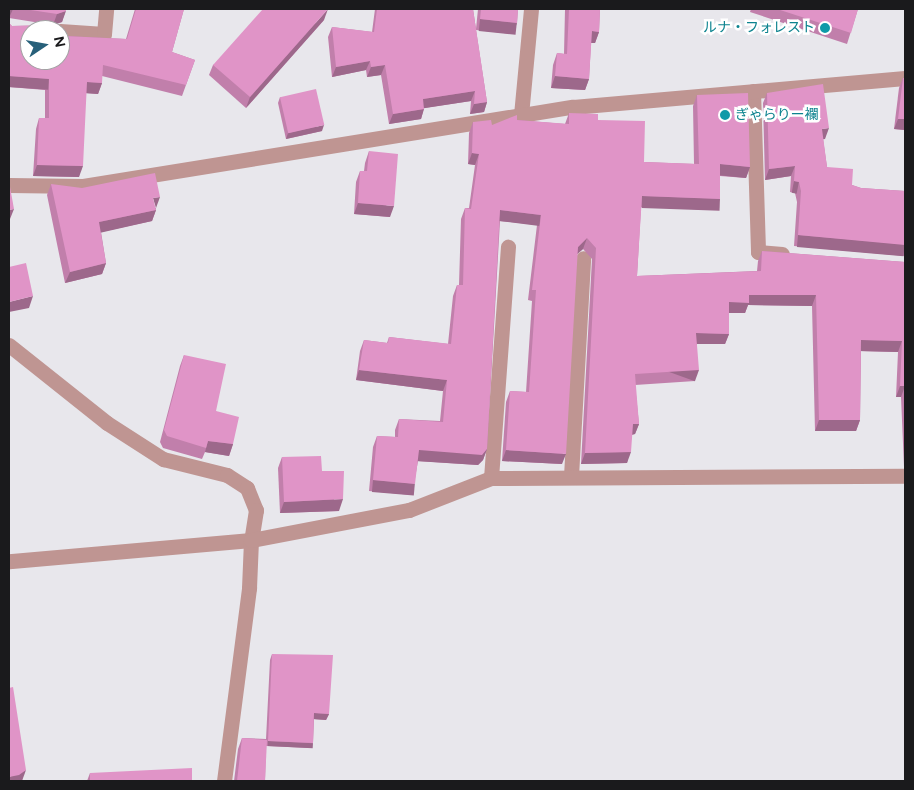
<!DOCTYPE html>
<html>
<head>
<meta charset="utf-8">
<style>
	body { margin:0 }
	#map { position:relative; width:914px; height:790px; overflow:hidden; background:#e8e7ec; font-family:Figtree,"Noto Sans JP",sans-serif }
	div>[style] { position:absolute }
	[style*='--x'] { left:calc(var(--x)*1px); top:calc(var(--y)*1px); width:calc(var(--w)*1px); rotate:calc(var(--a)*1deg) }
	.street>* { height:15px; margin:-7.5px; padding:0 7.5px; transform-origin:7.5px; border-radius:7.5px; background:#bf9592 }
	.wall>* { inset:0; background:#c17fab }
	.shaded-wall>* { inset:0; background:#9d688b; transform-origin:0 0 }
	.building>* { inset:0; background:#e094c7; transform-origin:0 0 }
	.dots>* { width:14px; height:14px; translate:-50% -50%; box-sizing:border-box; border:2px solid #fff; border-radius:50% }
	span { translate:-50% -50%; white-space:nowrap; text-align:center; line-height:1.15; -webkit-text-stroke:5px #fff; paint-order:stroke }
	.culture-label { font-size:14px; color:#0d838f }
	.right { translate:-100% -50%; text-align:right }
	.left { translate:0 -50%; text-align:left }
	.frame { position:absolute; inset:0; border:10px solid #1a1a1c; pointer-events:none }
	.north { position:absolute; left:20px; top:20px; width:50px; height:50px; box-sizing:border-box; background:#fff; border:1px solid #a3a3a4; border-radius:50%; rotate:78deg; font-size:14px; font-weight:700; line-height:20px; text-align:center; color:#1a1a1c }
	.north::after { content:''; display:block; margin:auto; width:18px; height:22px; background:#27607a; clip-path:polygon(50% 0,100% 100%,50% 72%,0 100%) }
</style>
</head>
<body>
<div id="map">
	<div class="street">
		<i style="--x:60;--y:31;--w:44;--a:3.9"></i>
		<i style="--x:104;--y:34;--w:25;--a:-85"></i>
		<i style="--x:753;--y:91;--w:161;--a:88.2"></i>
		<i style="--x:758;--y:252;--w:24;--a:5"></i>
		<i style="--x:521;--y:115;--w:106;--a:-84.6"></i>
		<i style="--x:9;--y:185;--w:74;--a:0.8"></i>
		<i style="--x:83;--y:186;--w:496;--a:-9.2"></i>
		<i style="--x:573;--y:107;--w:333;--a:-5"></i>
		<i style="--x:9;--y:345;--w:125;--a:38.5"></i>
		<i style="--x:107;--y:423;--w:67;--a:32.7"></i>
		<i style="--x:163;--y:459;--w:66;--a:14"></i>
		<i style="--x:227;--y:475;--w:24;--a:33"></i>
		<i style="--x:247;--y:488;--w:24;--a:68"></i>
		<i style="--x:256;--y:510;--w:30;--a:99"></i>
		<i style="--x:251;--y:540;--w:243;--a:175"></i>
		<i style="--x:571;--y:476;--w:218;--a:-86.8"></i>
		<i style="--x:491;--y:478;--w:232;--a:-85.8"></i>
		<i style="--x:224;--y:781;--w:195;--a:-82.6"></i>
		<i style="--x:249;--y:588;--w:48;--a:-87.6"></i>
		<i style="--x:251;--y:540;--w:161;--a:-10.8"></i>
		<i style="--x:409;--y:510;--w:88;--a:-21.3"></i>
		<i style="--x:491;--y:478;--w:414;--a:-0.3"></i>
	</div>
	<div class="wall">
		<i style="clip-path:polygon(9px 9px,66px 9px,62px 22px,53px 25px,65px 36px,126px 39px,135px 9px,184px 9px,172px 52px,195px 60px,182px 96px,102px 76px,102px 83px,98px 94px,86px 93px,79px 177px,33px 176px,36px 129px,39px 118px,45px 118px,45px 90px,9px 87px,9px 23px,12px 26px,53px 25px,9px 18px)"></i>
		<i style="clip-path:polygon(375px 9px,473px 9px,476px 29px,478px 9px,518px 9px,517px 23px,513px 34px,476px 30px,487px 102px,484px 112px,470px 114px,471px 101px,424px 108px,421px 119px,389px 124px,381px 75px,367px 77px,366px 70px,332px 77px,328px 37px,332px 27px,372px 32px)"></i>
		<i style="clip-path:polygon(565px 9px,600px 9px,599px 32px,595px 43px,591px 43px,589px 79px,585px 90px,551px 88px,553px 65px,557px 53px,564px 54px)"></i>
		<i style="clip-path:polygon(751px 9px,858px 9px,847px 44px,750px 12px)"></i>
		<i style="clip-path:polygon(324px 20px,246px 108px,209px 75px,213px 65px)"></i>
		<i style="clip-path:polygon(903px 78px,905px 130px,894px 129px,899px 88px)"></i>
		<i style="clip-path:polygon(767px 93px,825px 139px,823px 139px,827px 167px,852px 185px,861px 188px,905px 191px,905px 256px,794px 246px,797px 202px,795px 193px,790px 192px,791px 176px,765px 180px,763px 103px)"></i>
		<i style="clip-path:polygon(697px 95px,750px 167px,746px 178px,720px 176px,720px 199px,716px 210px,641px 207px,637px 276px,757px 271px,758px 261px,762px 251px,905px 262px,905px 467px,904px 467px,901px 397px,896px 397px,898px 352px,861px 351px,860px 420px,856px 431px,815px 431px,812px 306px,748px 305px,745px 313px,729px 313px,729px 334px,725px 344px,697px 344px,695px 381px,635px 385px,639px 424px,635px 434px,632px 435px,627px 463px,581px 464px,592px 259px,583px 249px,577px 254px,562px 464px,502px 461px,506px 402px,510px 391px,526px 392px,532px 301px,528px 300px,537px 225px,500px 221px,487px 449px,483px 460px,478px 465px,418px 461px,412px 495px,369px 491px,373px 447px,377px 436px,395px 437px,395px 430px,399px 419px,440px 421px,443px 391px,356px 380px,360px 351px,364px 340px,387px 343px,389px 337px,448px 344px,453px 296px,457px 285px,459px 285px,461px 219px,465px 208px,469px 208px,475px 165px,468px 164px,469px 133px,473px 122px,492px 125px,517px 120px,565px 124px,569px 113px,598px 120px,644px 162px,694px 164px,693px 106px)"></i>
		<i style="clip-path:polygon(280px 97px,322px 131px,286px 139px,278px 103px)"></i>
		<i style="clip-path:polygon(369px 151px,390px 217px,354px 214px,356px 182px,360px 171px,364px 171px,365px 163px)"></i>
		<i style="clip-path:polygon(51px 184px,156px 208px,156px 210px,152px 221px,101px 232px,106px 263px,102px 274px,65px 283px,47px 195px)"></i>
		<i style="clip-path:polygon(184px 355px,216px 411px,233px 444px,229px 456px,205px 452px,202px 459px,163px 448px,160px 442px,180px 366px)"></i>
		<i style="clip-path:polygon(282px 457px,322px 471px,339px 511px,280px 513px,278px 468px)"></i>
		<i style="clip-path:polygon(272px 654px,329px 714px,326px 720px,314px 719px,313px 743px,311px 748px,266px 746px,265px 781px,234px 781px,238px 749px,242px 738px,266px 739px,270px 660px)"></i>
		<i style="clip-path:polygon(90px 773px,192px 781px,87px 781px)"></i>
	</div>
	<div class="shaded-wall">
		<i style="clip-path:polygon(9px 9px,13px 9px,9px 18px)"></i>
		<i style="clip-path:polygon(328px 9px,324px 20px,246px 108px,250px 97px)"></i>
		<i style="clip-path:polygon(66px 11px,62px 22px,53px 25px,57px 14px)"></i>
		<i style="left:480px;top:19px;width:37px;height:12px;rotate:6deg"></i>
		<i style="clip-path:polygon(592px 31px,599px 32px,595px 43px,588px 43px)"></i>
		<i style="clip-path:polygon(370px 61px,366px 70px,332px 77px,336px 67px)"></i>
		<i style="clip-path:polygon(385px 65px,381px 75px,367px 77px,371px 67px)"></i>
		<i style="left:9px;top:76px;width:40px;height:11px;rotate:4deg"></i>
		<i style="clip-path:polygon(555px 76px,589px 79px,585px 90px,551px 88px)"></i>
		<i style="clip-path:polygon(87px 82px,102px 83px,98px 94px,83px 93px)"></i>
		<i style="clip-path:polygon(475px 91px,471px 101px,419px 109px,423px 99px)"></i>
		<i style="clip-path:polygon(487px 102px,484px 112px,470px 114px,474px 104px)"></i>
		<i style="clip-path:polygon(424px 109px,421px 119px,389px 124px,393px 114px)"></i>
		<i style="clip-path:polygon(898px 119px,905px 119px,905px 130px,894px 129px)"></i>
		<i style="clip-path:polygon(324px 125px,322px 131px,286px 139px,288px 133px)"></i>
		<i style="clip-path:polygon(829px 128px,825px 139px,818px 140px,822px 129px)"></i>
		<i style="clip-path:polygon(472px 153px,479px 154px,475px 165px,468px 164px)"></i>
		<i style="clip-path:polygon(720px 164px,750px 167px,746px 178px,716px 175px)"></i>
		<i style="clip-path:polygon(37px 165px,83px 166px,79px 177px,33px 176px)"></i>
		<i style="clip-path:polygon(795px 166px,791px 176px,765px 180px,769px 169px)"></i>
		<i style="left:794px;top:181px;width:5px;height:12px;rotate:11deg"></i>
		<i style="left:642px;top:196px;width:78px;height:12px;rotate:2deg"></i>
		<i style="clip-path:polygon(160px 197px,156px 208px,153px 198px)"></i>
		<i style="clip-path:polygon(358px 203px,394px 206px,390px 217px,354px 214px)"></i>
		<i style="clip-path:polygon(14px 209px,10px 219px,9px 220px,9px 210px)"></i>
		<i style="clip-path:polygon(156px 210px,152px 221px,95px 234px,99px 222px)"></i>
		<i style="left:500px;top:210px;width:41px;height:11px;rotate:7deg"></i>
		<i style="left:798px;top:235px;width:107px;height:12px;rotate:5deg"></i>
		<i style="clip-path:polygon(587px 238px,583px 249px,574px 257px,578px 247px)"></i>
		<i style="clip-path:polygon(106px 263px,102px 274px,65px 283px,70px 272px)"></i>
		<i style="clip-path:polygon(749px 295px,816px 295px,812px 306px,748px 305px,745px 313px,725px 313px,729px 302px)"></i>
		<i style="clip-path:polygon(33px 296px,29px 308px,9px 312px,9px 302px)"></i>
		<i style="clip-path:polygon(696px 333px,729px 334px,725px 344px,692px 344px)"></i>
		<i style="clip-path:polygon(861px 340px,902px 341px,898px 352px,857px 351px)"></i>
		<i style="clip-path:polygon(359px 370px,447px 380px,443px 391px,356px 380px)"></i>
		<i style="left:699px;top:370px;width:12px;height:64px;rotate:110deg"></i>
		<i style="clip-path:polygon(900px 386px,905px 386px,901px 397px,896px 397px)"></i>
		<i style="clip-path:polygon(819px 420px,860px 420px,856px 431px,815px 431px)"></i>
		<i style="clip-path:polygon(633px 424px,639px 424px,635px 434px,629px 435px)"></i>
		<i style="clip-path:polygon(208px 441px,233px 444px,229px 456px,205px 452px)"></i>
		<i style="clip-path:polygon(487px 449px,483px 460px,478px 465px,415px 461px,419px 450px)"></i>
		<i style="clip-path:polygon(506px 450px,566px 454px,562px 464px,502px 461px)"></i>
		<i style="clip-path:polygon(631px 452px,627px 463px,581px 464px,585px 453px)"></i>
		<i style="left:373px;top:480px;width:42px;height:12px;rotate:5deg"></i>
		<i style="clip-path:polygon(343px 499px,339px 511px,280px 513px,284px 502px)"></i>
		<i style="clip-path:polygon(314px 713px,329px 714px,326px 720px,312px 719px)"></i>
		<i style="left:268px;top:741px;width:45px;height:5px;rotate:3deg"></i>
		<i style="clip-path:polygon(26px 770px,22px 781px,9px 781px,9px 777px)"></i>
	</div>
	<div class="building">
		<i style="clip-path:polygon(24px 9px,66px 9px,66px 11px,57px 14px)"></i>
		<i style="clip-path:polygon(evenodd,136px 9px,184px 9px,172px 52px,195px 60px,186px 85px,103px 65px,102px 83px,87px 82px,83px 166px,37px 165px,39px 118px,49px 118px,49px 79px,9px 76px,9px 23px,12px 26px,56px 25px,65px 30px,65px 36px,127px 39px,136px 9px,30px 30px,60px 30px,60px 60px,30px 60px,30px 30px)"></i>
		<i style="clip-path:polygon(263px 9px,328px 9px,250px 97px,213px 65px)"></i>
		<i style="clip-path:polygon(377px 9px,473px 9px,487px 102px,474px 104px,475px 91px,423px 99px,424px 109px,393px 114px,385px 65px,371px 67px,370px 61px,336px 67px,332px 27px,374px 32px)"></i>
		<i style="clip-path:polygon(481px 9px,518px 9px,517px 23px,480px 19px)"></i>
		<i style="clip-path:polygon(569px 9px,600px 9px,599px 32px,592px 31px,589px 79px,555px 76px,557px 53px,567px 54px)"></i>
		<i style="clip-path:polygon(777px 9px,858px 9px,851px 33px)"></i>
		<i style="clip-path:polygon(903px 78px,905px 78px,905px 119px,898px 119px)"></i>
		<i style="clip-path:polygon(823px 84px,829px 128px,822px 129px,827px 167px,853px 169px,852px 185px,861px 188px,905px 191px,905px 245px,798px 235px,801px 191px,799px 182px,794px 181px,795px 166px,769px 169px,767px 93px)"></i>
		<i style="left:316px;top:89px;width:37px;height:37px;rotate:77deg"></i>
		<i style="clip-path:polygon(748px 93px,750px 167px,720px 164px,720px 199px,642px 196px,637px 276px,761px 271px,762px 251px,905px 262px,905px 386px,900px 386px,902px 341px,861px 340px,860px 420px,819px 420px,816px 295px,749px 295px,749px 303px,729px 302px,729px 334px,696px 333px,699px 370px,635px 374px,639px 424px,633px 424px,631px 452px,585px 453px,596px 248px,587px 238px,578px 247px,566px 454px,506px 450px,510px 391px,529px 392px,536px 290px,532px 290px,541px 215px,500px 210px,487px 449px,482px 455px,419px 450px,415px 484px,373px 480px,377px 436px,398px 437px,399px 419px,443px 422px,447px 380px,359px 370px,364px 340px,388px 343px,389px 337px,451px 344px,457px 285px,463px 285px,465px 208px,471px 209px,479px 154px,472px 153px,473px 122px,491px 120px,492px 125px,517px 115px,517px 120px,569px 124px,569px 113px,598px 114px,598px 120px,645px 121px,644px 162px,699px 164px,697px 95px)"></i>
		<i style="clip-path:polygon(369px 151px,398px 154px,394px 206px,358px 203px,360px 171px,367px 171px)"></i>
		<i style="clip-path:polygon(155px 173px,160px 197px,153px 198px,156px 210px,99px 222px,106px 263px,70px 272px,51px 184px,82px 188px)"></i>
		<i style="clip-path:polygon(9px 187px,10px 187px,14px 209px,9px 210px)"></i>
		<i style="clip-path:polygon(26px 263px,33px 296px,9px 302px,9px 267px)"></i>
		<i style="clip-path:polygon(184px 355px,226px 364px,216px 411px,239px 417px,233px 444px,208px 441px,206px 448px,167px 436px,164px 430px)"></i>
		<i style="clip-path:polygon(321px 456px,322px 471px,344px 471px,343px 499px,284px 502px,282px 457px)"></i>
		<i style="clip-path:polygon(272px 654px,333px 655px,329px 714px,314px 713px,313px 743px,268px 741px)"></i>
		<i style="clip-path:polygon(13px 687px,26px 770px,19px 775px,9px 777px,9px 688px)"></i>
		<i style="clip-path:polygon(242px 738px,267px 740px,265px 781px,237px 781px)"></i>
		<i style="clip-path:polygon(192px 768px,192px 781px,90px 781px,90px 773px)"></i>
	</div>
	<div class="dots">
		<i style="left:825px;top:28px;background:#0f9aa8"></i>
		<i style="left:725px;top:115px;background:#0f9aa8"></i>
	</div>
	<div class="culture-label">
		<span class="right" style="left:815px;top:28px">ルナ・フォレスト</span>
		<span class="left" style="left:735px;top:115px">ぎゃらりー襴</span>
	</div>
	<div class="frame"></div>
	<div class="north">N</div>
</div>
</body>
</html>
